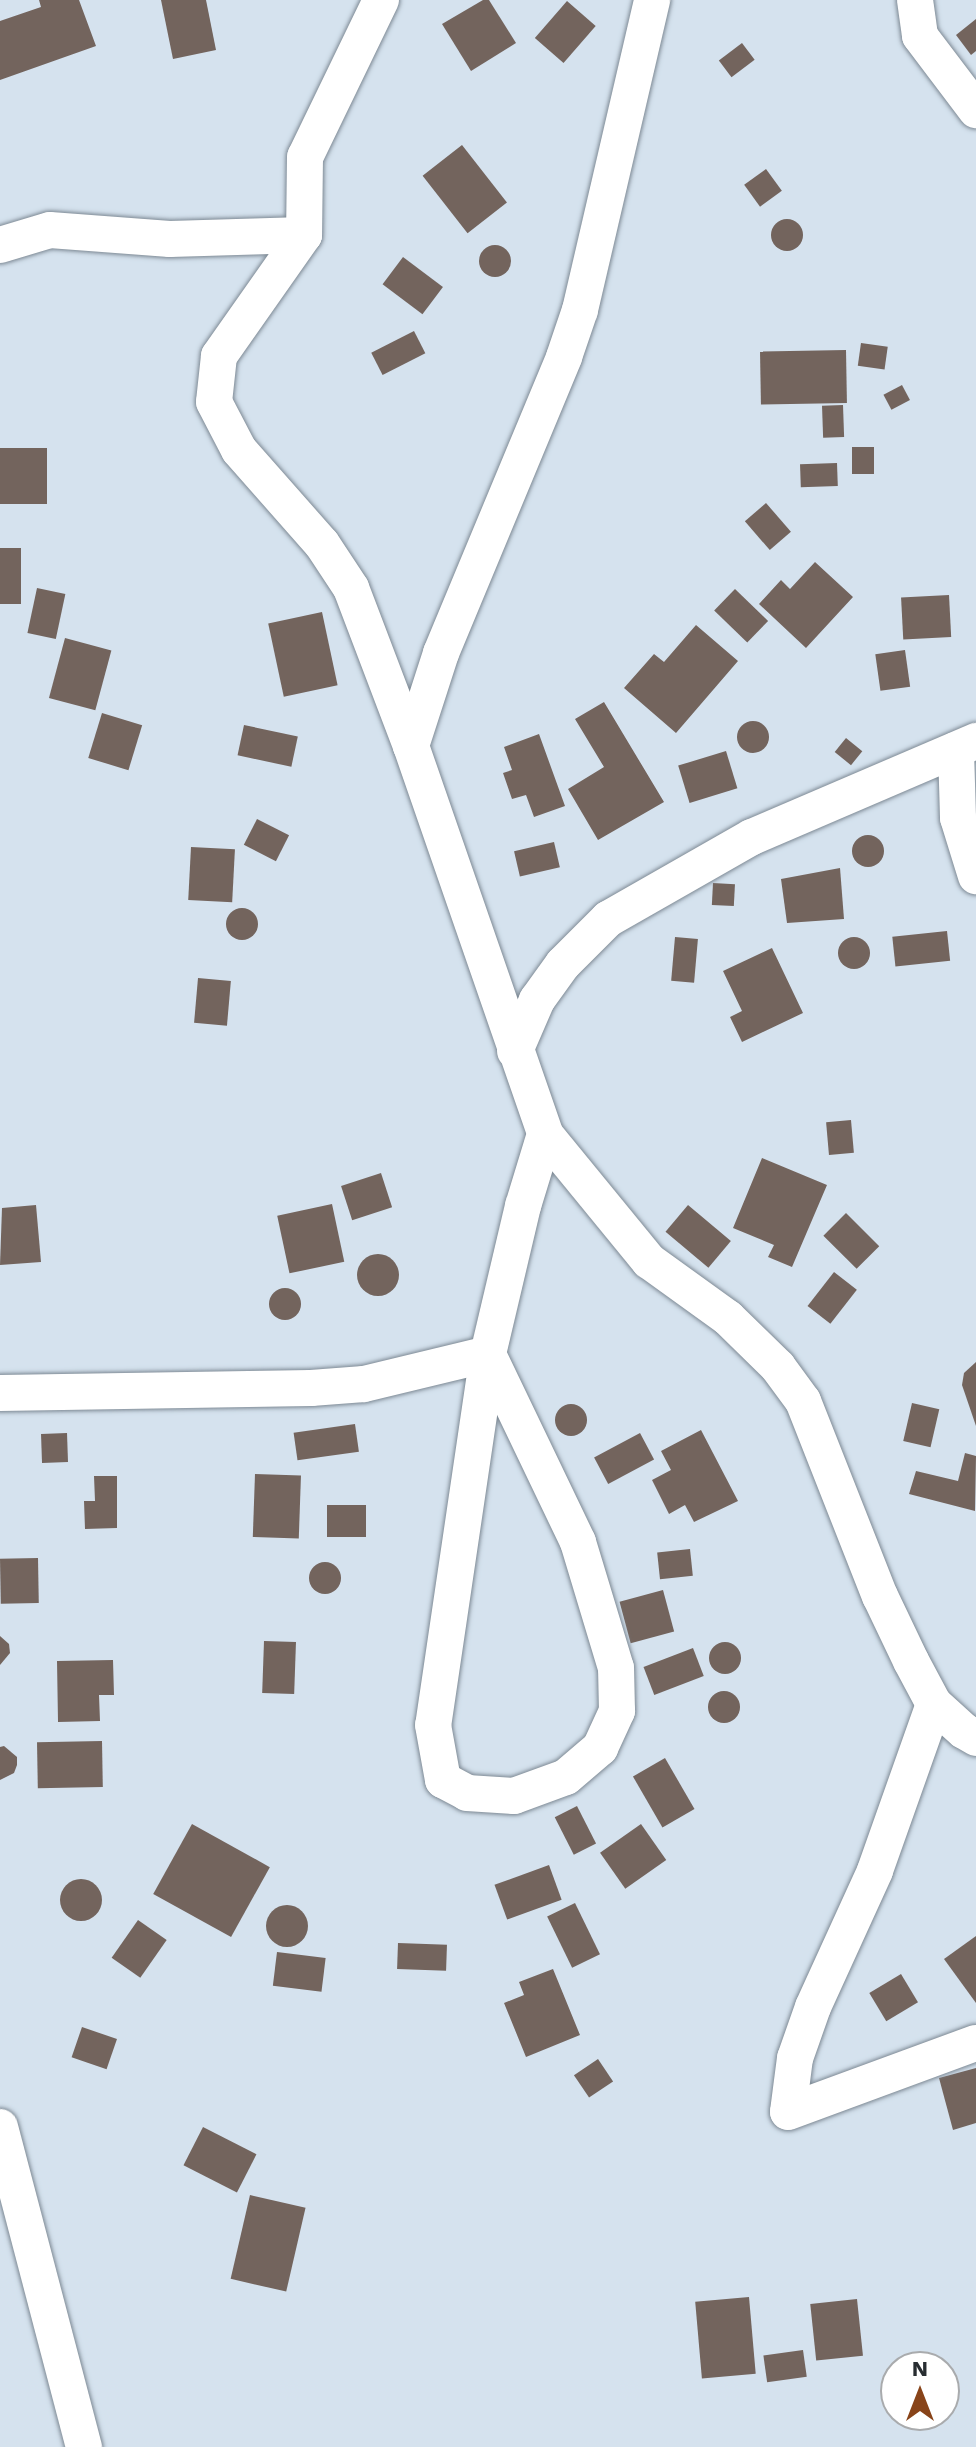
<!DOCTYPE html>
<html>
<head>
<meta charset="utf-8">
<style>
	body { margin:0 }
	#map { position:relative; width:976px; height:2447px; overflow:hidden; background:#d5e2ee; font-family:"Work Sans",sans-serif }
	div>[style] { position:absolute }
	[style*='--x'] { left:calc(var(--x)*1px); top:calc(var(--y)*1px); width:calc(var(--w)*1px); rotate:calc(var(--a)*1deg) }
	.building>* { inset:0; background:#73645d; transform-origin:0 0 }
	.round { border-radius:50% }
	.roads { filter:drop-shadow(0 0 2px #7d8994) drop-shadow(0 0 2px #7d8994) }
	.street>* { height:36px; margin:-18px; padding:0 18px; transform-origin:18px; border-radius:18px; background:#fff }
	span { translate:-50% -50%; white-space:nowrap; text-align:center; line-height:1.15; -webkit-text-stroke:8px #fff; paint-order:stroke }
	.north { position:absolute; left:880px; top:2351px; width:80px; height:80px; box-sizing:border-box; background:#fff; border:2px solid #a9abad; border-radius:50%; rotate:0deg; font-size:22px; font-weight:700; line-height:32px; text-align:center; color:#282d31 }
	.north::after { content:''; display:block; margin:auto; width:28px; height:36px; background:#884419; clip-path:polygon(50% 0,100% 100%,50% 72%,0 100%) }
</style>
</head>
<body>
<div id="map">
	<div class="building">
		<i style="clip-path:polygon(39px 0,79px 0,96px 46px,0 80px,0 21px,41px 7px)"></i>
		<i style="clip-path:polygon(161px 0,206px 0,216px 50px,173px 59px)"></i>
		<i style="clip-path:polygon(483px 0,489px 0,516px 43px,471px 71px,442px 24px)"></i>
		<i style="left:567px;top:1px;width:38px;height:49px;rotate:41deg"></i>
		<i style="clip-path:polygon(976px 19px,976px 51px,971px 55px,956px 35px)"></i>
		<i style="left:742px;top:43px;width:21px;height:29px;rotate:53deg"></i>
		<i style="left:462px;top:145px;width:73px;height:50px;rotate:52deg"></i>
		<i style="left:766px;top:169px;width:27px;height:27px;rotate:54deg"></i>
		<i class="round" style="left:771px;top:219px;width:32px;height:32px"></i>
		<i class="round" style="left:479px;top:245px;width:32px;height:32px"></i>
		<i style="left:403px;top:257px;width:50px;height:34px;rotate:37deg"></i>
		<i style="left:414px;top:331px;width:25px;height:48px;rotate:63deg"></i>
		<i style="left:861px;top:343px;width:27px;height:23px;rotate:8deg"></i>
		<i style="left:846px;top:350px;width:53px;height:86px;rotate:89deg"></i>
		<i style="left:902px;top:385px;width:17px;height:21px;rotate:62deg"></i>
		<i style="left:843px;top:405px;width:32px;height:21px;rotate:88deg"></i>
		<i style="left:852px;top:447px;width:22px;height:27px"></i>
		<i style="left:0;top:448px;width:47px;height:56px"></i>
		<i style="left:837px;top:463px;width:23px;height:37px;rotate:88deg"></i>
		<i style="left:766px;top:503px;width:38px;height:28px;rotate:49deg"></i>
		<i style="left:0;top:548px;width:21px;height:56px"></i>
		<i style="clip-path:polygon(815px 562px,853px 597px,806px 648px,759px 604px,781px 580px,790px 589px)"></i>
		<i style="left:37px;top:588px;width:29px;height:46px;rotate:12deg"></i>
		<i style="left:735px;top:589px;width:46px;height:30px;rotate:44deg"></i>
		<i style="left:949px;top:595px;width:42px;height:48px;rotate:87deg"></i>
		<i style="left:322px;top:612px;width:75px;height:55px;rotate:78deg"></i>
		<i style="clip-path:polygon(696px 625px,738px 661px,676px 733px,624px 688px,654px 654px,664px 662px)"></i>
		<i style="left:65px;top:638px;width:48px;height:62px;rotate:15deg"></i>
		<i style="left:905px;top:650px;width:37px;height:30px;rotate:82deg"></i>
		<i style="clip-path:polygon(604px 702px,664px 802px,598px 840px,568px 789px,604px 767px,575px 719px)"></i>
		<i style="left:102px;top:713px;width:42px;height:47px;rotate:17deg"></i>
		<i class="round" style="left:737px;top:721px;width:32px;height:32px"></i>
		<i style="left:244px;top:725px;width:55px;height:31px;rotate:12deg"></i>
		<i style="clip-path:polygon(539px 734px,565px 806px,534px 817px,526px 795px,512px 799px,503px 773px,512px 770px,504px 747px)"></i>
		<i style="left:846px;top:738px;width:21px;height:18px;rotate:39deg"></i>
		<i style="left:726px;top:751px;width:39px;height:50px;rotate:73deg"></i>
		<i style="left:257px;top:819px;width:36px;height:29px;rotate:27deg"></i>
		<i class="round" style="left:852px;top:835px;width:32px;height:32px"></i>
		<i style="left:554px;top:842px;width:26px;height:41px;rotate:77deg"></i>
		<i style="left:191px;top:847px;width:44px;height:53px;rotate:3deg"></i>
		<i style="clip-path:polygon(840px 868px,844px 919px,787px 923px,781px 879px)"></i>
		<i style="left:713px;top:883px;width:22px;height:22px;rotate:3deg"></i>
		<i class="round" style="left:226px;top:908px;width:32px;height:32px"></i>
		<i style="left:947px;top:931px;width:30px;height:55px;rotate:84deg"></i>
		<i class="round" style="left:838px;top:937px;width:32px;height:32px"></i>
		<i style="left:675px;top:937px;width:23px;height:44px;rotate:5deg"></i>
		<i style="clip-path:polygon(772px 948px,803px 1013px,742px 1042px,730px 1017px,742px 1011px,723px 971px)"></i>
		<i style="left:198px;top:978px;width:33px;height:45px;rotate:5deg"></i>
		<i style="left:851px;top:1120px;width:33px;height:25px;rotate:85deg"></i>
		<i style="clip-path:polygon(762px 1158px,827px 1185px,792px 1267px,768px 1257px,774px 1245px,733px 1228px)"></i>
		<i style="left:381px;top:1173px;width:36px;height:42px;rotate:72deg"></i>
		<i style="left:332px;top:1204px;width:59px;height:56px;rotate:78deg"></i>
		<i style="clip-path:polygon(36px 1205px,41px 1262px,0 1265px,2px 1208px)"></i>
		<i style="left:688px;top:1205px;width:56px;height:35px;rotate:40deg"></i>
		<i style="left:846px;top:1213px;width:47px;height:32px;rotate:45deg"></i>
		<i class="round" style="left:357px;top:1254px;width:42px;height:42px"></i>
		<i style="left:834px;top:1272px;width:29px;height:43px;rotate:38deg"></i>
		<i class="round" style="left:269px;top:1288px;width:32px;height:32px"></i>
		<i style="clip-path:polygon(976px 1362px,976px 1426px,962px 1385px,964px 1373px)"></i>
		<i style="left:912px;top:1403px;width:28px;height:39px;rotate:13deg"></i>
		<i class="round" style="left:555px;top:1404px;width:32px;height:32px"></i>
		<i style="left:355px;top:1424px;width:28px;height:62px;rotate:82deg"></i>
		<i style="clip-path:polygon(701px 1430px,738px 1501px,694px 1522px,685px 1505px,669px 1514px,652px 1480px,671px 1470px,661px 1451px)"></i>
		<i style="left:67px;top:1433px;width:29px;height:26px;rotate:88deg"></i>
		<i style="left:640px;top:1433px;width:30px;height:52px;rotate:62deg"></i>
		<i style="clip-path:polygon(965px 1453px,976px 1456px,975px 1511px,909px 1494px,916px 1471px,958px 1481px)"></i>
		<i style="left:255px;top:1474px;width:46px;height:63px;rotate:2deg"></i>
		<i style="clip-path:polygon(94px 1476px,117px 1476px,117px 1528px,85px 1529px,84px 1501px,95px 1501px)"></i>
		<i style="left:327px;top:1505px;width:39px;height:32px"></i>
		<i style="left:690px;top:1549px;width:27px;height:33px;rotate:84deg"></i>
		<i style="left:38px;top:1558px;width:45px;height:38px;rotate:89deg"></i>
		<i class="round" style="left:309px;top:1562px;width:32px;height:32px"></i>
		<i style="left:663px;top:1590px;width:43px;height:45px;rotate:75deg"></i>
		<i style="clip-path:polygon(0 1636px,9px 1644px,10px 1653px,0 1665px)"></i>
		<i style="left:264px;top:1641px;width:32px;height:52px;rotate:2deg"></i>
		<i class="round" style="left:709px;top:1642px;width:32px;height:32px"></i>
		<i style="left:693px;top:1648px;width:30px;height:53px;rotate:69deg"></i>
		<i style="clip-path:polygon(113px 1660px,114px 1695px,99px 1695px,100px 1721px,58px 1722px,57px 1661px)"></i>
		<i class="round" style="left:708px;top:1691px;width:32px;height:32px"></i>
		<i style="left:102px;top:1741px;width:46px;height:65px;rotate:89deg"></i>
		<i style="clip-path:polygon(4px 1746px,17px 1757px,17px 1765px,14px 1773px,0 1780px,0 1747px)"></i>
		<i style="left:665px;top:1758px;width:59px;height:37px;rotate:60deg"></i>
		<i style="left:577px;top:1806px;width:42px;height:25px;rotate:63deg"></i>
		<i style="left:192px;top:1824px;width:89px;height:80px;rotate:29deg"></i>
		<i style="left:641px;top:1824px;width:44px;height:50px;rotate:55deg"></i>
		<i style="left:549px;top:1865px;width:37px;height:58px;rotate:70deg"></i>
		<i class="round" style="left:60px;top:1879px;width:42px;height:42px"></i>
		<i style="left:575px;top:1903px;width:57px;height:31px;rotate:64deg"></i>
		<i class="round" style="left:266px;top:1905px;width:42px;height:42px"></i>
		<i style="left:138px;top:1920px;width:35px;height:46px;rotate:35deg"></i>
		<i style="clip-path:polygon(976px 1936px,976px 2003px,944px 1959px)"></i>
		<i style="left:398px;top:1943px;width:49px;height:26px;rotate:2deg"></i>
		<i style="left:277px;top:1952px;width:49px;height:34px;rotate:7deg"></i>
		<i style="clip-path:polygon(553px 1969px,580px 2035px,526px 2057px,504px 2003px,524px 1995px,519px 1982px)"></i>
		<i style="left:901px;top:1974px;width:33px;height:37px;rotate:59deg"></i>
		<i style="left:82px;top:2027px;width:37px;height:32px;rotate:19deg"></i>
		<i style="left:598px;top:2059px;width:27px;height:29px;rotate:56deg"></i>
		<i style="clip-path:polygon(976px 2068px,976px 2123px,953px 2130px,939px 2078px)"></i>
		<i style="left:203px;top:2127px;width:60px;height:43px;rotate:27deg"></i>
		<i style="left:250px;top:2195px;width:57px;height:86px;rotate:13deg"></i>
		<i style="left:749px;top:2297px;width:77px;height:54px;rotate:85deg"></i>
		<i style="left:857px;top:2299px;width:57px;height:47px;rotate:84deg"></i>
		<i style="left:803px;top:2350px;width:27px;height:40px;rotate:82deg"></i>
	</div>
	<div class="roads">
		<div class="street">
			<i style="--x:381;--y:0;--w:174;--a:115.8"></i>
			<i style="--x:305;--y:157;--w:78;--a:90.7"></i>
			<i style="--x:304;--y:235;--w:148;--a:125.1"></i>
			<i style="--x:219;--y:356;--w:46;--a:96.2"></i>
			<i style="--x:214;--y:402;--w:54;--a:62.5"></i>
			<i style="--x:239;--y:450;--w:125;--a:48.6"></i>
			<i style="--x:322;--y:544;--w:53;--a:56.6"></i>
			<i style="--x:351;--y:588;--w:169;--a:69.2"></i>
			<i style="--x:411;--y:746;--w:410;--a:70.9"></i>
			<i style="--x:545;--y:1134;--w:75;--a:107"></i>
			<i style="--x:523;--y:1206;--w:152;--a:103.3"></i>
			<i style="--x:488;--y:1354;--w:375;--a:98.4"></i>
			<i style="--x:433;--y:1725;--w:56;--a:79.7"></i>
			<i style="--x:443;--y:1780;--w:27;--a:28"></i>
			<i style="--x:467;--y:1793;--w:47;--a:3.7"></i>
			<i style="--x:514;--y:1796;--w:55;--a:-20.1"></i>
			<i style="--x:566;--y:1777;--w:45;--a:-40.5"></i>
			<i style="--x:600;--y:1748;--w:41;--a:-65.3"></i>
			<i style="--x:617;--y:1711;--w:43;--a:-91.3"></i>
			<i style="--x:616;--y:1668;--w:132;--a:-106.8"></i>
			<i style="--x:578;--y:1542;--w:208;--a:-115.6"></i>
			<i style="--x:915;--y:0;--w:36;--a:82"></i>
			<i style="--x:920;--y:36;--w:93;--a:52.9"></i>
			<i style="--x:0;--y:245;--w:52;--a:-16.7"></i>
			<i style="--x:50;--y:230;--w:120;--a:4.3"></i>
			<i style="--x:170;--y:239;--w:134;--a:-1.7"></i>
			<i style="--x:411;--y:746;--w:98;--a:-72.1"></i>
			<i style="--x:441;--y:653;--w:321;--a:-67.4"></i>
			<i style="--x:564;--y:357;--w:50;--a:-71.2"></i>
			<i style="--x:580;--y:310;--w:318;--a:-76.9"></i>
			<i style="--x:956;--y:750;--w:68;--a:88.3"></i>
			<i style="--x:958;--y:818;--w:61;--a:72.8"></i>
			<i style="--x:515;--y:1051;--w:56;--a:-66.7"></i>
			<i style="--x:537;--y:1000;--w:44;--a:-54.2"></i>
			<i style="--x:563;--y:964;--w:64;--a:-45"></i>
			<i style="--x:608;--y:919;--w:166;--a:-29.7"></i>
			<i style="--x:752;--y:837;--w:244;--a:-23.2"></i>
			<i style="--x:545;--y:1134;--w:164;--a:50.7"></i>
			<i style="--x:649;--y:1261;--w:97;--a:35.8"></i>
			<i style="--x:728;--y:1318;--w:70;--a:44.4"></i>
			<i style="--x:778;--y:1367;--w:42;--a:53.7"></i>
			<i style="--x:803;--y:1401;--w:210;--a:68.5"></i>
			<i style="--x:880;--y:1596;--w:72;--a:64.5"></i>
			<i style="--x:911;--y:1661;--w:49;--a:61.9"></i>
			<i style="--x:934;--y:1704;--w:40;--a:42"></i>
			<i style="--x:964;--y:1731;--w:14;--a:30"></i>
			<i style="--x:0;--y:1393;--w:311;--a:-0.9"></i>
			<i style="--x:311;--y:1388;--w:53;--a:-4.3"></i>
			<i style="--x:364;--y:1384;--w:128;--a:-13.6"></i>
			<i style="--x:934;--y:1704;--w:177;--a:109.5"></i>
			<i style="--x:875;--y:1871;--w:149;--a:114.5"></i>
			<i style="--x:813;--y:2007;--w:54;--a:109.4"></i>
			<i style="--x:795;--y:2058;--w:54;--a:97.4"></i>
			<i style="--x:788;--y:2112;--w:200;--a:-20.2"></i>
			<i style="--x:0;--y:2127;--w:331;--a:75.3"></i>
		</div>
	</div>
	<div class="north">N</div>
</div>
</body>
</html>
